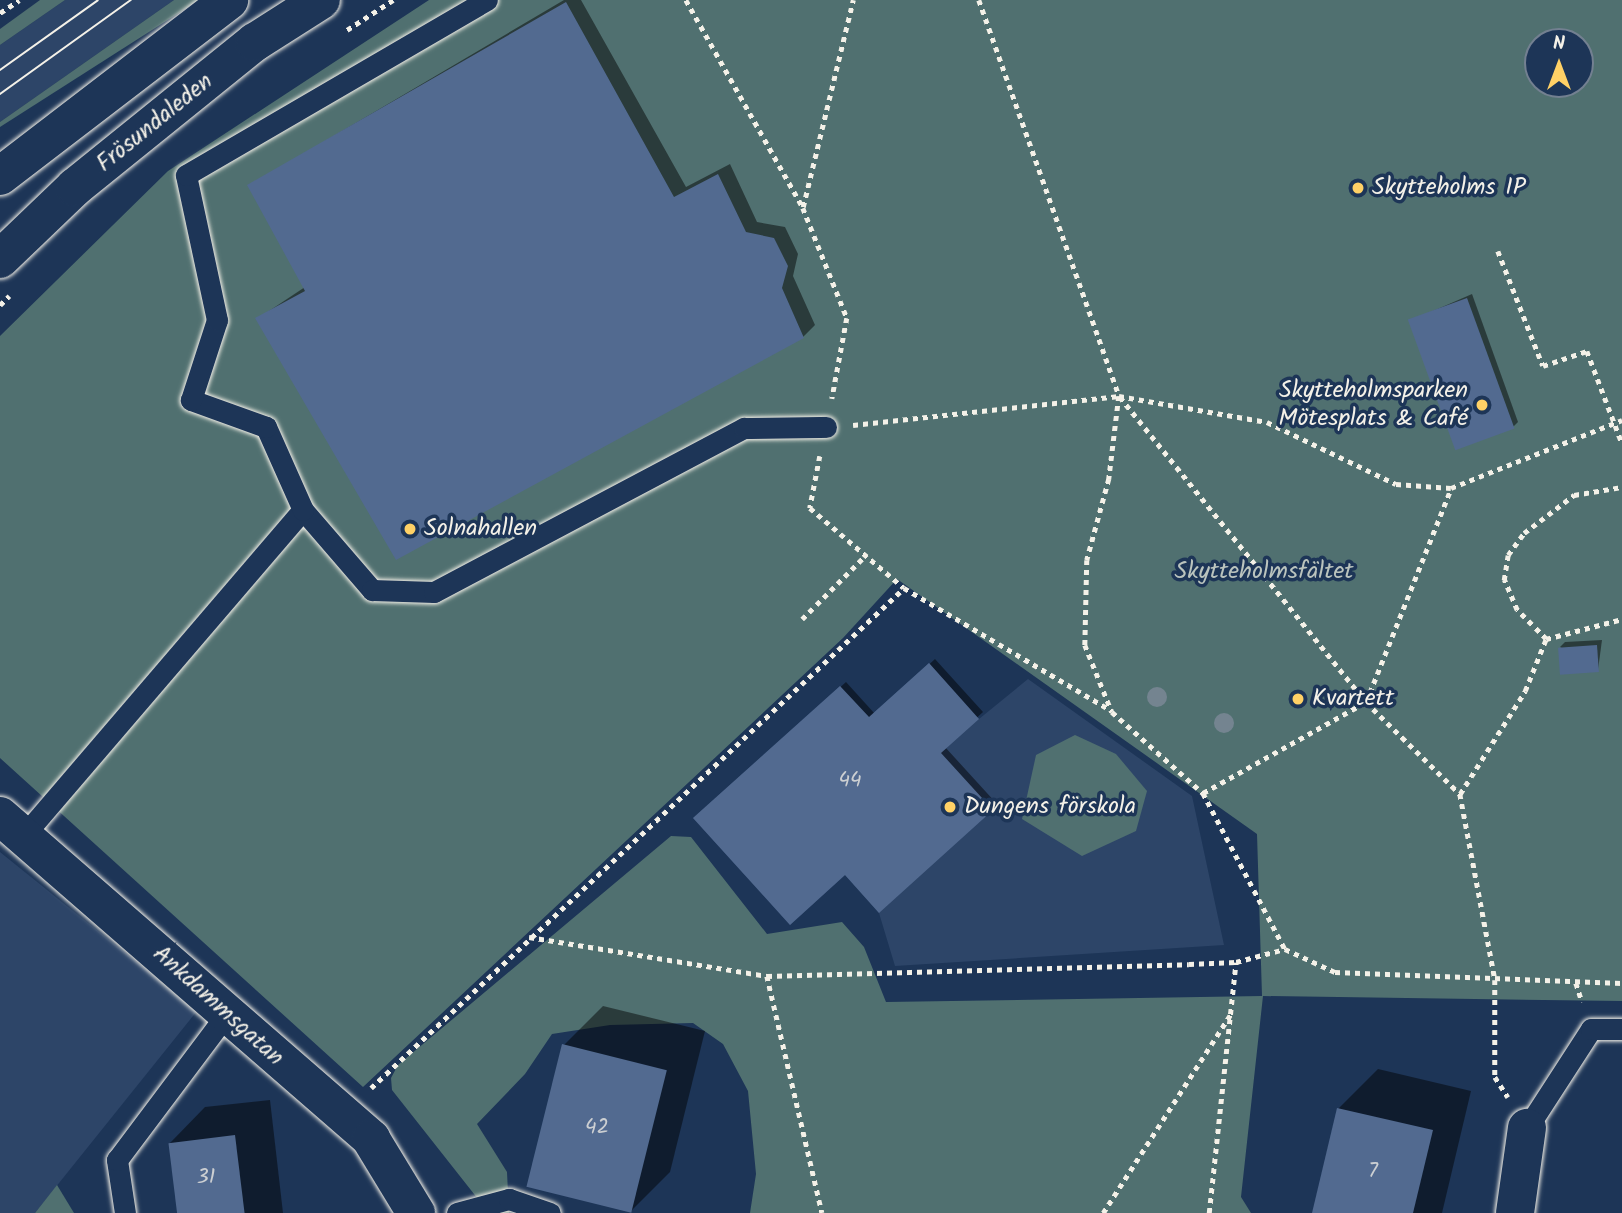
<!DOCTYPE html>
<html>
<head>
<meta charset="utf-8">
<style>
	body { margin:0 }
	#map { position:relative; width:1622px; height:1213px; overflow:hidden; background:#1d3557; font-family:Kalam,sans-serif }
	div>[style] { position:absolute }
	[style*='--x'] { left:calc(var(--x)*1px); top:calc(var(--y)*1px); width:calc(var(--w)*1px); rotate:calc(var(--a)*1deg) }
	.built>* { inset:0; background:#2d4568 }
	.green>* { inset:0; background:#507070 }
	.shadow>* { inset:0; background:#0007 }
	.building>* { inset:0; background:#526a90; transform-origin:0 0 }
	.path>* { height:4.5px; margin-top:-2.25px; transform-origin:0; background:repeating-linear-gradient(90deg,#f4f1e8 0 5px,transparent 0 10px) }
	.roads { filter:drop-shadow(0 0 2px #f4f1e8) drop-shadow(0 0 2px #f4f1e8) }
	.service>* { height:21px; margin:-10.5px; padding:0 10.5px; transform-origin:10.5px; border-radius:10.5px; background:#1d3557 }
	.minor>* { height:38px; margin:-19px; padding:0 19px; transform-origin:19px; border-radius:19px; background:#1d3557 }
	.secondary>* { height:38px; margin:-19px; padding:0 19px; transform-origin:19px; border-radius:19px; background:#1d3557 }
	.tram>* { height:2px; margin:-1px; padding:0 1px; transform-origin:1px; border-radius:1px; background:#f4f1e8 }
	.trees>* { width:20px; height:20px; margin:-10px; border-radius:50%; background:#748490 }
	.dots>* { width:19px; height:19px; translate:-50% -50%; box-sizing:border-box; border:4px solid #1d3557; border-radius:50% }
	span { translate:-50% -50%; white-space:nowrap; text-align:center; line-height:1.15; -webkit-text-stroke:7px #1d3557; paint-order:stroke }
	.number-label { font-size:21px; color:#cccfd2 }
	.number-label span { -webkit-text-stroke-width:0 }
	.street-label { font-size:24px; color:#f4f1e8 }
	.poi-label { font-size:24px; color:#f4f1e8 }
	.left { translate:0 -50%; text-align:left }
	.right { translate:-100% -50%; text-align:right }
	.park-label { font-size:24px; color:#bbc4be }
	.north { position:absolute; left:1524px; top:28px; width:70px; height:70px; box-sizing:border-box; background:#1d3557; border:2px solid #738091; border-radius:50%; rotate:0deg; font-size:19px; font-weight:700; line-height:28px; text-align:center; color:#f4f1e8 }
	.north::after { content:''; display:block; margin:auto; width:24px; height:32px; background:#ffd166; clip-path:polygon(50% 0,100% 100%,50% 72%,0 100%) }
</style>
</head>
<body>
<div id="map">
	<div class="built">
		<i style="clip-path:polygon(65px 0,174px 0,0 122px,0 45px)"></i>
		<i style="clip-path:polygon(929px 663px,979px 719px,1028px 679px,1192px 796px,1224px 945px,895px 966px,879px 913px,845px 875px,790px 925px,693px 818px,840px 686px,869px 717px)"></i>
		<i style="clip-path:polygon(0 852px,197px 1011px,35px 1213px,0 1213px)"></i>
	</div>
	<div class="green">
		<i style="clip-path:polygon(40px 0,65px 0,0 45px,0 29px)"></i>
		<i style="clip-path:polygon(174px 0,199px 0,0 127px,0 122px)"></i>
		<i style="clip-path:polygon(evenodd,429px 0,1622px 0,1622px 1001px,1263px 996px,1241px 1197px,1251px 1213px,750px 1213px,756px 1174px,748px 1091px,723px 1044px,693px 1023px,610px 1025px,552px 1034px,525px 1074px,477px 1124px,507px 1172px,509px 1213px,489px 1213px,392px 1090px,391px 1078px,398px 1065px,671px 836px,691px 837px,767px 934px,842px 922px,864px 947px,886px 1002px,1262px 996px,1257px 834px,897px 579px,843px 638px,363px 1087px,0 758px,0 336px,168px 171px,429px 0,1538px 42px,1580px 42px,1580px 84px,1538px 84px,1538px 42px)"></i>
		<i style="clip-path:polygon(1075px 735px,1116px 754px,1147px 791px,1136px 831px,1082px 856px,1022px 819px,1036px 755px)"></i>
		<i style="clip-path:polygon(57px 1185px,74px 1213px,35px 1213px)"></i>
	</div>
	<div class="shadow">
		<i style="clip-path:polygon(564px 0,581px 0,686px 187px,730px 164px,757px 222px,785px 227px,798px 254px,793px 276px,815px 325px,803px 337px,257px 319px,305px 287px,249px 186px)"></i>
		<i style="clip-path:polygon(1472px 294px,1518px 422px,1513px 427px,1410px 321px)"></i>
		<i style="clip-path:polygon(1602px 640px,1598px 670px,1560px 647px,1565px 642px)"></i>
		<i style="clip-path:polygon(935px 659px,983px 712px,945px 747px,997px 804px,880px 910px,845px 872px,695px 818px,846px 682px,875px 714px)"></i>
		<i style="clip-path:polygon(603px 1006px,705px 1031px,670px 1172px,631px 1211px,564px 1045px)"></i>
		<i style="clip-path:polygon(1378px 1069px,1471px 1091px,1442px 1213px,1314px 1213px,1339px 1108px)"></i>
		<i style="clip-path:polygon(270px 1100px,283px 1213px,178px 1213px,170px 1143px,205px 1107px)"></i>
	</div>
	<div class="building">
		<i style="clip-path:polygon(566px 2px,674px 197px,718px 174px,746px 232px,774px 238px,788px 266px,782px 288px,804px 338px,396px 560px,255px 318px,305px 291px,247px 185px)"></i>
		<i style="left:1467px;top:298px;width:139px;height:63px;rotate:70deg"></i>
		<i style="left:1597px;top:645px;width:27px;height:39px;rotate:86deg"></i>
		<i style="clip-path:polygon(929px 663px,979px 719px,941px 753px,993px 810px,879px 913px,845px 875px,790px 925px,693px 818px,840px 686px,869px 717px)"></i>
		<i style="left:562px;top:1044px;width:108px;height:147px;rotate:14deg"></i>
		<i style="clip-path:polygon(1337px 1108px,1433px 1130px,1413px 1213px,1312px 1213px)"></i>
		<i style="left:235px;top:1135px;width:79px;height:67px;rotate:83deg"></i>
	</div>
	<div class="path">
		<i style="--x:686;--y:0;--w:239;--a:60.6"></i>
		<i style="--x:803;--y:208;--w:118;--a:68.2"></i>
		<i style="--x:847;--y:318;--w:82;--a:100.5"></i>
		<i style="--x:979;--y:0;--w:420;--a:70.5"></i>
		<i style="--x:1119;--y:396;--w:84;--a:96.9"></i>
		<i style="--x:1109;--y:479;--w:84;--a:105.2"></i>
		<i style="--x:1087;--y:560;--w:85;--a:91.3"></i>
		<i style="--x:1085;--y:645;--w:72;--a:68.1"></i>
		<i style="--x:1112;--y:712;--w:122;--a:41.7"></i>
		<i style="--x:1203;--y:793;--w:176;--a:62.3"></i>
		<i style="--x:1285;--y:949;--w:55;--a:24.7"></i>
		<i style="--x:1335;--y:972;--w:287;--a:2.2"></i>
		<i style="--x:0;--y:13;--w:23;--a:-34"></i>
		<i style="--x:347;--y:30;--w:55;--a:-33.1"></i>
		<i style="--x:803;--y:207;--w:213;--a:-76.4"></i>
		<i style="--x:1498;--y:251;--w:123;--a:68.6"></i>
		<i style="--x:1543;--y:366;--w:46;--a:-18.8"></i>
		<i style="--x:1587;--y:351;--w:98;--a:69.2"></i>
		<i style="--x:0;--y:305;--w:13;--a:-45"></i>
		<i style="--x:1120;--y:397;--w:392;--a:51.1"></i>
		<i style="--x:1366;--y:702;--w:132;--a:44.4"></i>
		<i style="--x:1460;--y:794;--w:122;--a:-57.7"></i>
		<i style="--x:1525;--y:691;--w:56;--a:-68"></i>
		<i style="--x:1546;--y:639;--w:79;--a:-14.7"></i>
		<i style="--x:853;--y:425;--w:268;--a:-6.2"></i>
		<i style="--x:1119;--y:396;--w:150;--a:10"></i>
		<i style="--x:1267;--y:422;--w:143;--a:25.7"></i>
		<i style="--x:1396;--y:484;--w:55;--a:4.2"></i>
		<i style="--x:1451;--y:488;--w:184;--a:-21.7"></i>
		<i style="--x:820;--y:456;--w:53;--a:100.9"></i>
		<i style="--x:810;--y:508;--w:123;--a:40.4"></i>
		<i style="--x:904;--y:588;--w:242;--a:30.6"></i>
		<i style="--x:802;--y:619;--w:91;--a:-45"></i>
		<i style="--x:1546;--y:639;--w:41;--a:-135"></i>
		<i style="--x:1517;--y:610;--w:33;--a:-113"></i>
		<i style="--x:1504;--y:580;--w:25;--a:-81"></i>
		<i style="--x:1508;--y:555;--w:27;--a:-54"></i>
		<i style="--x:1524;--y:533;--w:63;--a:-37.2"></i>
		<i style="--x:1574;--y:495;--w:49;--a:-9.5"></i>
		<i style="--x:1203;--y:793;--w:187;--a:-29.2"></i>
		<i style="--x:1366;--y:702;--w:230;--a:-68.3"></i>
		<i style="--x:1460;--y:794;--w:189;--a:79.3"></i>
		<i style="--x:1495;--y:980;--w:97;--a:90"></i>
		<i style="--x:1495;--y:1077;--w:24;--a:57"></i>
		<i style="--x:529;--y:937;--w:241;--a:9.3"></i>
		<i style="--x:767;--y:976;--w:422;--a:-1.6"></i>
		<i style="--x:1189;--y:964;--w:47;--a:-2.4"></i>
		<i style="--x:1236;--y:962;--w:51;--a:-14.9"></i>
		<i style="--x:767;--y:976;--w:243;--a:76.9"></i>
		<i style="--x:1576;--y:983;--w:20;--a:72"></i>
		<i style="--x:371;--y:1088;--w:731;--a:-43.17"></i>
		<i style="--x:1103;--y:1213;--w:237;--a:-57.3"></i>
		<i style="--x:1209;--y:1213;--w:252;--a:-83.9"></i>
	</div>
	<div class="roads">
		<div class="service">
			<i style="--x:303;--y:510;--w:106;--a:49.2"></i>
			<i style="--x:372;--y:590;--w:62;--a:1.8"></i>
			<i style="--x:434;--y:592;--w:351;--a:-27.9"></i>
			<i style="--x:744;--y:428;--w:82;--a:-0.7"></i>
			<i style="--x:24;--y:835;--w:428;--a:-49.4"></i>
			<i style="--x:303;--y:510;--w:91;--a:-114"></i>
			<i style="--x:266;--y:427;--w:80;--a:-160.2"></i>
			<i style="--x:191;--y:400;--w:84;--a:-72"></i>
			<i style="--x:217;--y:320;--w:148;--a:-102.1"></i>
			<i style="--x:186;--y:175;--w:348;--a:-30.2"></i>
			<i style="--x:1527;--y:1128;--w:118;--a:-57.1"></i>
			<i style="--x:1591;--y:1029;--w:31;--a:0"></i>
			<i style="--x:125;--y:1213;--w:54;--a:-98.6"></i>
			<i style="--x:117;--y:1160;--w:181;--a:-53.1"></i>
			<i style="--x:457;--y:1213;--w:54;--a:-15.1"></i>
			<i style="--x:509;--y:1199;--w:43;--a:18.9"></i>
		</div>
		<div class="minor">
			<i style="--x:0;--y:816;--w:492;--a:41"></i>
			<i style="--x:371;--y:1139;--w:87;--a:58.7"></i>
			<i style="--x:1515;--y:1213;--w:86;--a:-82"></i>
		</div>
		<div class="secondary">
			<i style="--x:0;--y:176;--w:289;--a:-37.5"></i>
			<i style="--x:0;--y:259;--w:104;--a:-43.8"></i>
			<i style="--x:75;--y:187;--w:231;--a:-38.9"></i>
			<i style="--x:255;--y:42;--w:78;--a:-32.5"></i>
		</div>
	</div>
	<div class="tram">
		<i style="--x:0;--y:70;--w:120;--a:-35.5"></i>
		<i style="--x:0;--y:94;--w:161;--a:-35.7"></i>
	</div>
	<div class="trees">
		<i style="left:1157px;top:697px"></i>
		<i style="left:1224px;top:723px"></i>
	</div>
	<div class="dots">
		<i style="left:1358px;top:188px;background:#ffd166"></i>
		<i style="left:1482px;top:405px;background:#ffd166"></i>
		<i style="left:410px;top:529px;background:#ffd166"></i>
		<i style="left:1298px;top:699px;background:#ffd166"></i>
		<i style="left:950px;top:807px;background:#ffd166"></i>
	</div>
	<div class="number-label">
		<span style="left:850px;top:781px">44</span>
		<span style="left:597px;top:1128px">42</span>
		<span style="left:1373px;top:1172px">7</span>
		<span style="left:206px;top:1178px">31</span>
	</div>
	<div class="street-label">
		<span style="left:155px;top:123px;rotate:-39deg">Frösundaleden</span>
		<span style="left:218px;top:1006px;rotate:42deg">Ankdammsgatan</span>
	</div>
	<div class="poi-label">
		<span class="left" style="left:1372px;top:188px">Skytteholms IP</span>
		<span class="right" style="left:1468px;top:405px">Skytteholmsparken<br>Mötesplats &amp; Café</span>
		<span class="left" style="left:424px;top:529px">Solnahallen</span>
		<span class="left" style="left:1312px;top:699px">Kvartett</span>
		<span class="left" style="left:964px;top:807px">Dungens förskola</span>
	</div>
	<div class="park-label">
		<span style="left:1264px;top:572px">Skytteholmsfältet</span>
	</div>
	<div class="north">N</div>
</div>
</body>
</html>
